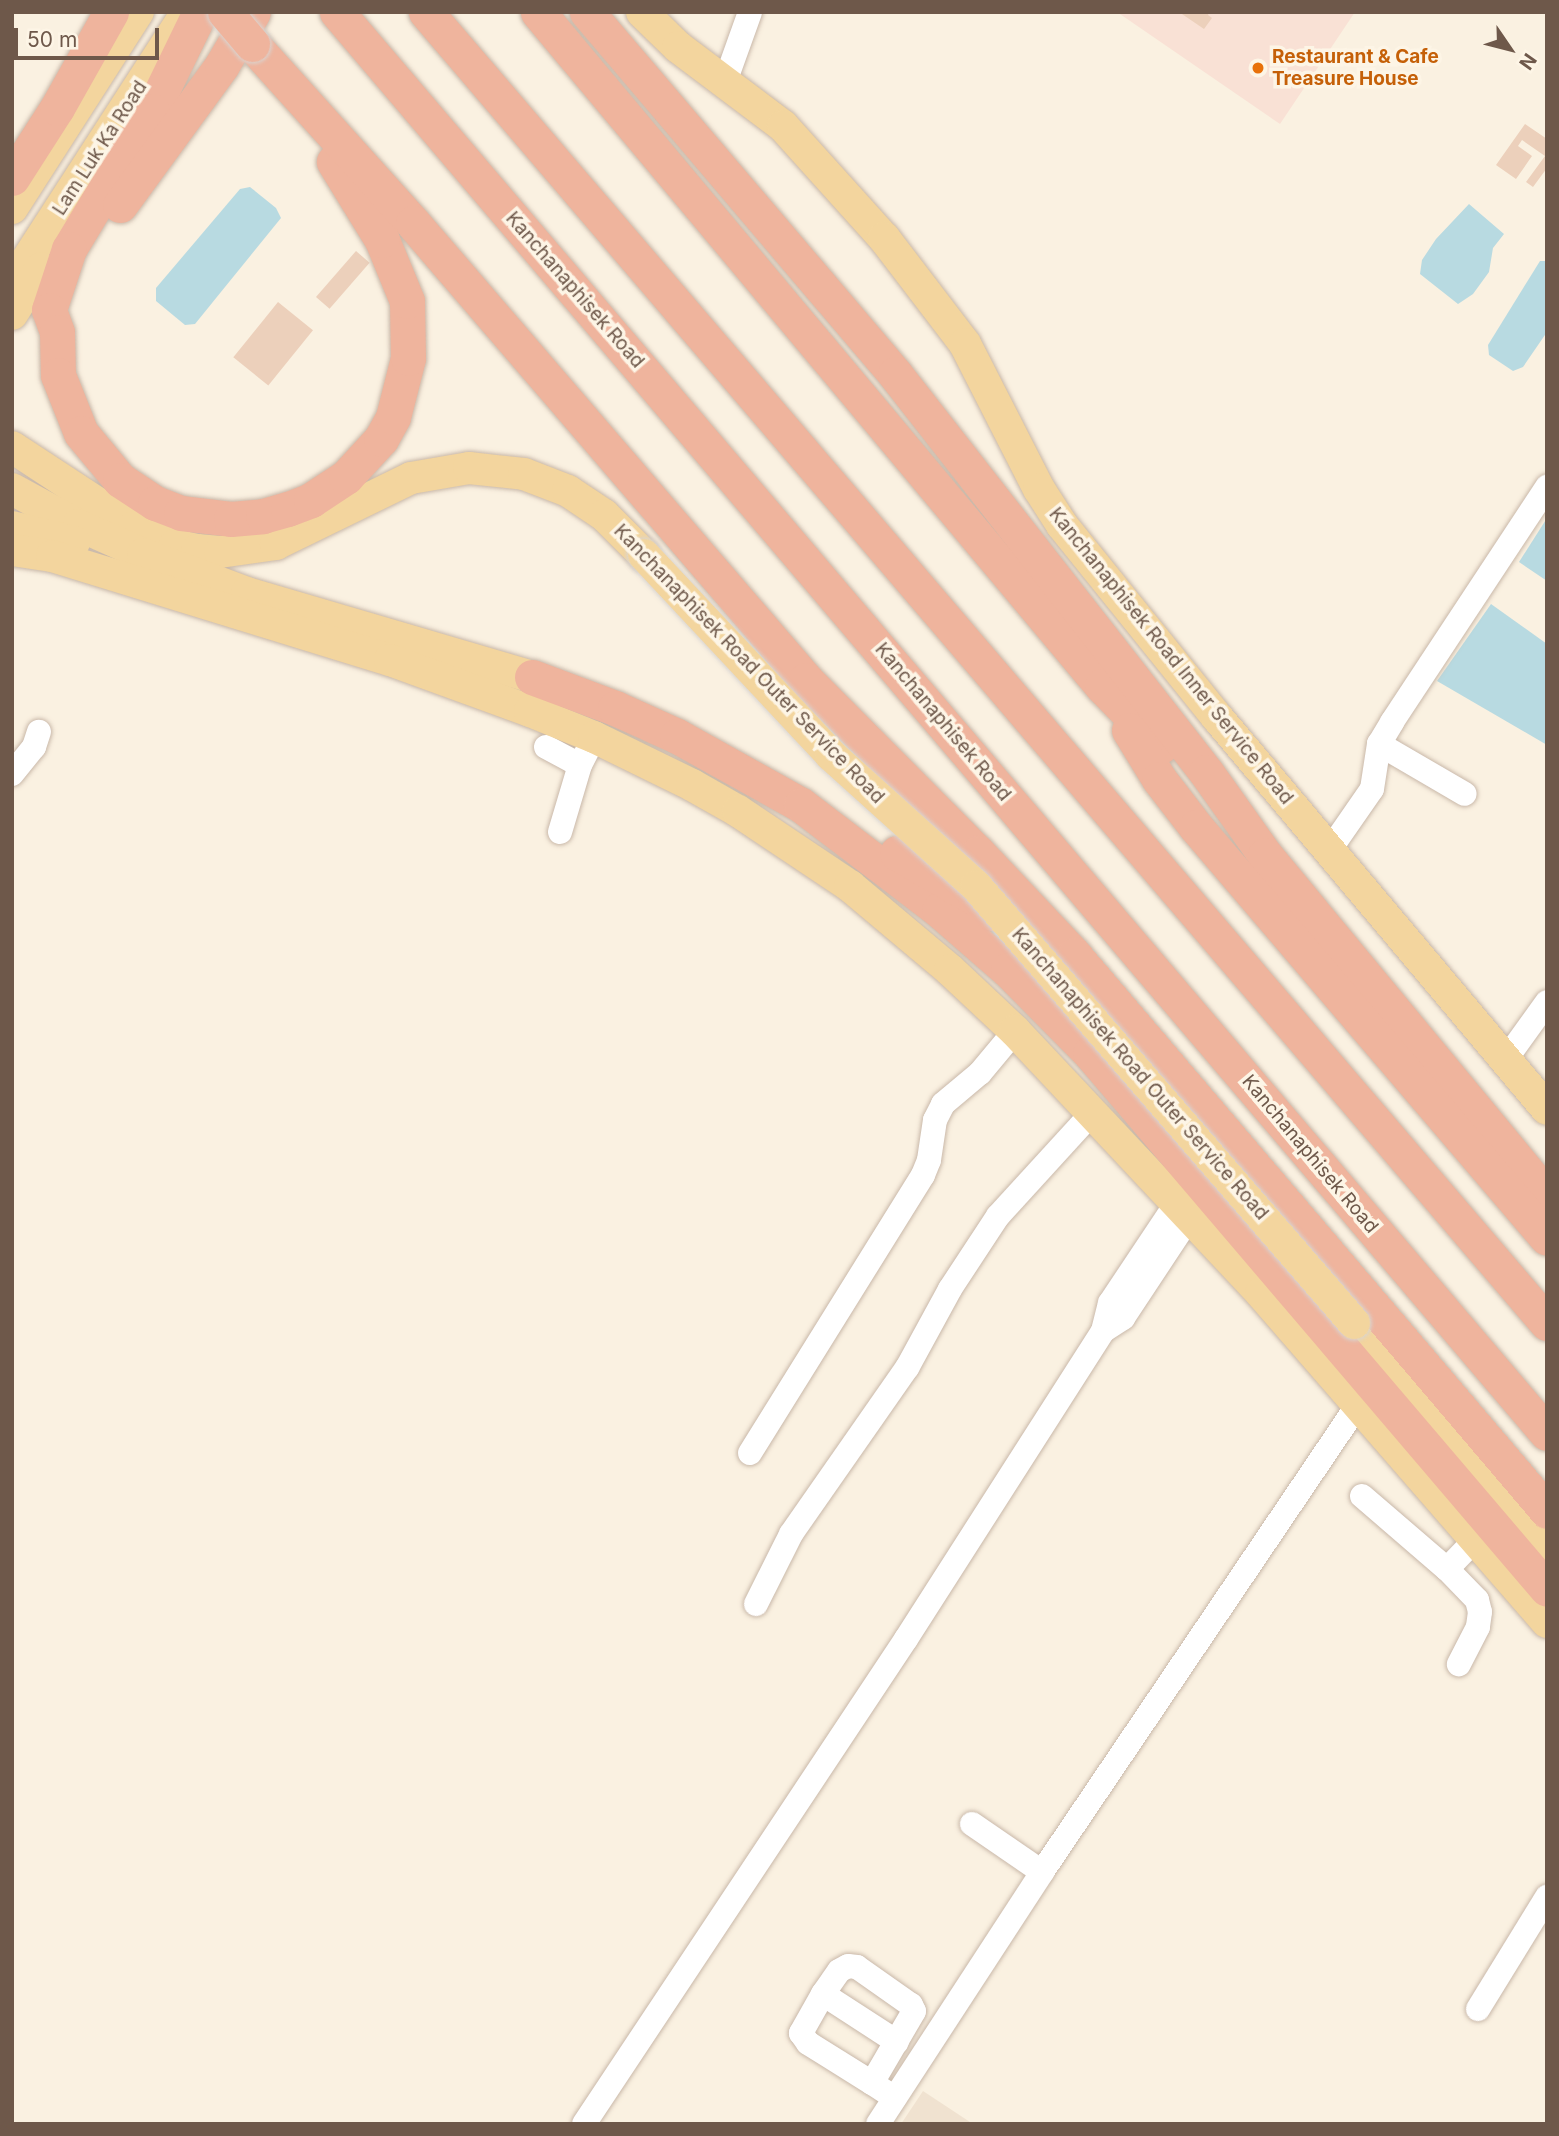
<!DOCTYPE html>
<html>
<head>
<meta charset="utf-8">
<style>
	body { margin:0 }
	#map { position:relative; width:1559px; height:2136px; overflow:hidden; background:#faf1e1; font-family:Inter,sans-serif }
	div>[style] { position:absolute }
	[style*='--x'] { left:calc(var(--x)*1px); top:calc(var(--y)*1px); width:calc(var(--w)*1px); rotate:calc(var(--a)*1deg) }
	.residential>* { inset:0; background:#f0e2d0 }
	.commercial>* { inset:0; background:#f9e1d5 }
	.water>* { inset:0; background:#b8dae1 }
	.building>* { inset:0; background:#ecd0bb; transform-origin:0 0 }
	.roads { filter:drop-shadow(0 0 2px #c9b8a9) drop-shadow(0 0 2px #c9b8a9) }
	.minor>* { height:24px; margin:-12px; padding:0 12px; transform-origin:12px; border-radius:12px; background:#fff }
	.major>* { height:32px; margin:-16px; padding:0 16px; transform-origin:16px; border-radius:16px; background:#f3d59e }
	.highway>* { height:35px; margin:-17.5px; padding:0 17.5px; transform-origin:17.5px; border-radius:17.5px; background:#efb49d }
	.bridges { filter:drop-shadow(0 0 2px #d9d4d0) drop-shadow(0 0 2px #d9d4d0) }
	.major-bridge>* { height:32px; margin:-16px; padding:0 16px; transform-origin:16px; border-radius:16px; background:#f3d59e }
	.highway-bridge>* { height:35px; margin:-17.5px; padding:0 17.5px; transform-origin:17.5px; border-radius:17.5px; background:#efb49d }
	.dots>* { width:19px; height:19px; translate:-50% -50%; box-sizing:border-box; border:4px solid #fdf5e6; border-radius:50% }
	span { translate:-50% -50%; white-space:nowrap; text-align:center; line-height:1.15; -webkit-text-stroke:7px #fdf5e6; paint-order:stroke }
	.food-label { font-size:19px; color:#c56008; font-weight:700 }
	.left { translate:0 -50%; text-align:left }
	.street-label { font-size:19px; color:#6e584a }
	.frame { position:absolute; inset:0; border:14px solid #6e584a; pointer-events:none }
	.north { position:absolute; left:1475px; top:14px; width:70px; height:70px; -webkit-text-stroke:5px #fdf5e6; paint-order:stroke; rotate:125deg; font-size:19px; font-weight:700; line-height:28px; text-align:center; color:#6e584a }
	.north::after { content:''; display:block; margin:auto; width:24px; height:32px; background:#6e584a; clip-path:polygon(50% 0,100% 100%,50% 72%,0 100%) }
	.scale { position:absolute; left:14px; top:28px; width:145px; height:32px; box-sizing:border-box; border:4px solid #6e584a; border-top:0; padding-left:9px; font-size:21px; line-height:24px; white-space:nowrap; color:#6e584a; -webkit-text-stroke:5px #fdf5e6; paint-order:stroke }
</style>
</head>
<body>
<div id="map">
	<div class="residential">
		<i style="clip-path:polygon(923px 2091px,973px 2124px,901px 2124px)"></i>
	</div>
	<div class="commercial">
		<i style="clip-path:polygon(1117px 12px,1355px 12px,1280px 124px)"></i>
	</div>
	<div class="water">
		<i style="clip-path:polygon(250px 187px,276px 208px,281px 218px,195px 324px,185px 325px,156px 301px,156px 288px,240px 189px)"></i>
		<i style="clip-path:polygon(1469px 204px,1504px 234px,1493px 248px,1489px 272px,1473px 294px,1458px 304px,1420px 274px,1422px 260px,1436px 239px)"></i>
		<i style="clip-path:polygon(1540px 261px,1547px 261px,1547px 332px,1523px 367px,1513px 371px,1489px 355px,1488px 345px)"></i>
		<i style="clip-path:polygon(1547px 518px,1547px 581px,1519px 562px)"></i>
		<i style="clip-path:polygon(1491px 604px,1547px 644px,1547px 745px,1437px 681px)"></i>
	</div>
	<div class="building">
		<i style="clip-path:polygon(1179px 12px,1209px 12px,1208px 15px,1212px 18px,1204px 29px)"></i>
		<i style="clip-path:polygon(1525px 124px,1547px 139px,1547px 168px,1533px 187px,1526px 182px,1545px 156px,1522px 140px,1518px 146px,1532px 156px,1516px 179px,1496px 165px)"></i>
		<i style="left:356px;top:251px;width:18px;height:61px;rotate:41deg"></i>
		<i style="left:278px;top:302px;width:45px;height:71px;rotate:39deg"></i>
	</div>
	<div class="roads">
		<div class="minor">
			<i style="--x:725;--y:82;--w:74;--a:-70.3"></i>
			<i style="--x:1379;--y:744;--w:99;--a:30.2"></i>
			<i style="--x:546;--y:747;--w:38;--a:28"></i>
			<i style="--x:12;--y:774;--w:35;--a:-51"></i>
			<i style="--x:34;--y:747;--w:16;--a:-72"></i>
			<i style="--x:560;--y:832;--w:70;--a:-73.4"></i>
			<i style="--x:580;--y:765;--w:31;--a:-63"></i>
			<i style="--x:1329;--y:851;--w:75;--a:-55.3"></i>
			<i style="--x:1372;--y:789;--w:46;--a:-81.2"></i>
			<i style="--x:1379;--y:744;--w:26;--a:-59"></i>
			<i style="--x:1392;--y:722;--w:282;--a:-56.6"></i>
			<i style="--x:1506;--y:1059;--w:70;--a:-54.3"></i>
			<i style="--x:1103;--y:1331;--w:24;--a:-33"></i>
			<i style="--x:1123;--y:1318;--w:120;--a:-56.6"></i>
			<i style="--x:750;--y:1453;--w:327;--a:-58.1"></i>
			<i style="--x:923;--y:1175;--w:16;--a:-68"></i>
			<i style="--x:929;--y:1160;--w:40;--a:-81.5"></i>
			<i style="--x:935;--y:1120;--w:18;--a:-63"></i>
			<i style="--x:943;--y:1104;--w:48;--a:-40"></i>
			<i style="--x:980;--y:1073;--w:55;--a:-50.2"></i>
			<i style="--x:1362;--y:1496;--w:112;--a:40.7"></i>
			<i style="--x:1447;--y:1569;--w:43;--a:45.9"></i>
			<i style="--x:1477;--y:1600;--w:12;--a:76"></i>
			<i style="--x:1480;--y:1612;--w:15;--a:98"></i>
			<i style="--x:1478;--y:1627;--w:42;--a:117.2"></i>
			<i style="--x:1447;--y:1569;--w:40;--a:-46"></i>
			<i style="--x:756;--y:1604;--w:78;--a:-63.4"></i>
			<i style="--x:791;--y:1534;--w:203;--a:-55.1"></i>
			<i style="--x:907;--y:1368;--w:90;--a:-61.4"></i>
			<i style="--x:950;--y:1289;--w:87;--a:-56.7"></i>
			<i style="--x:998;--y:1216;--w:139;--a:-47.6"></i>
			<i style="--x:972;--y:1824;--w:85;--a:34.4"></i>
			<i style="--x:823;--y:1994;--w:88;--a:33"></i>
			<i style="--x:1478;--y:2009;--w:132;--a:-58.4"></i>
			<i style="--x:872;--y:2083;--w:83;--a:-59.7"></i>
			<i style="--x:914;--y:2011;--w:7;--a:-117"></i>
			<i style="--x:911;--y:2005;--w:66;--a:-144.9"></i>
			<i style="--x:857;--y:1967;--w:9;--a:-174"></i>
			<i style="--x:848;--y:1966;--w:10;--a:151"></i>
			<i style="--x:839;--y:1971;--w:28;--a:125"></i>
			<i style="--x:823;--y:1994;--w:45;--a:119.4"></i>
			<i style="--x:801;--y:2033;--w:12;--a:55"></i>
			<i style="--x:808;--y:2043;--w:75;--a:32"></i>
			<i style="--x:872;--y:2083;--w:27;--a:33"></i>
			<i style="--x:584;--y:2124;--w:582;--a:-56.42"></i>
			<i style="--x:906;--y:1639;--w:366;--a:-57.4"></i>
			<i style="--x:1103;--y:1331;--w:29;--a:-76"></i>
			<i style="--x:1110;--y:1303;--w:119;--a:-56.3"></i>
			<i style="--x:878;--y:2124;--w:301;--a:-56.9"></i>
			<i style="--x:1042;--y:1872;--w:566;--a:-55.94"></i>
		</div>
		<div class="major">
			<i style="--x:642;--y:12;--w:50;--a:44.2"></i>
			<i style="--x:678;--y:47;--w:131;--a:37"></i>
			<i style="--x:783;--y:126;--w:151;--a:48"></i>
			<i style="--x:884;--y:238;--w:133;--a:52.6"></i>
			<i style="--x:965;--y:344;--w:163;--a:63"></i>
			<i style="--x:1039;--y:489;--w:43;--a:57.4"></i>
			<i style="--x:1062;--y:525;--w:247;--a:51.1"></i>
			<i style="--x:1217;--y:717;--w:512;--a:49.91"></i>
			<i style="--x:12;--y:208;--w:233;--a:-57.3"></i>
			<i style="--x:12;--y:283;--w:315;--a:-57.1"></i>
			<i style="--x:12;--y:314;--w:54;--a:-57.8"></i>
			<i style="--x:12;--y:447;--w:146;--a:33.3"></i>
			<i style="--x:134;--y:527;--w:45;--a:23.7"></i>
			<i style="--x:175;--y:545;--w:23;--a:13"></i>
			<i style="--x:197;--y:550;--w:23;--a:5"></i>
			<i style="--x:220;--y:552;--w:57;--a:-8.1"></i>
			<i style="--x:276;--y:544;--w:150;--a:-26.1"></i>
			<i style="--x:411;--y:478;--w:59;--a:-9.8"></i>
			<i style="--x:469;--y:468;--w:55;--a:6.2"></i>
			<i style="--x:524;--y:474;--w:47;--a:21.1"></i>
			<i style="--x:568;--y:491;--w:43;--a:33.7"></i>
			<i style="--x:604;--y:515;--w:57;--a:45"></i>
			<i style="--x:12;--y:489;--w:75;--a:28.6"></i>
			<i style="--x:78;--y:525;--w:71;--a:24"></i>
			<i style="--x:143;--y:554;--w:111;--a:20.6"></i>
			<i style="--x:247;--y:593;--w:297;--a:16.4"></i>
			<i style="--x:532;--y:677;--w:25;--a:43"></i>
			<i style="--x:12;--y:527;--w:64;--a:13.6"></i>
			<i style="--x:12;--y:550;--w:40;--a:8.5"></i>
			<i style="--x:52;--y:556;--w:354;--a:17.1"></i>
			<i style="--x:390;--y:660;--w:149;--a:20"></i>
			<i style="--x:530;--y:711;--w:69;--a:22.1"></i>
			<i style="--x:594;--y:737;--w:109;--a:26.1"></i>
			<i style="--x:692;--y:785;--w:53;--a:29.5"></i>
			<i style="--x:738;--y:811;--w:135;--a:33.8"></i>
			<i style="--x:850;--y:886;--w:131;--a:40"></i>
			<i style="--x:950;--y:970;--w:89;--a:43.2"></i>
			<i style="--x:1015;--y:1031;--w:359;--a:46.8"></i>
			<i style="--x:1261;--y:1293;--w:436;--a:49"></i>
			<i style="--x:1354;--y:1323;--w:297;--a:49.5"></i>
		</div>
		<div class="highway">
			<i style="--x:200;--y:12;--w:110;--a:115.9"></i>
			<i style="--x:152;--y:111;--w:161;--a:121"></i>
			<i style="--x:69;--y:249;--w:64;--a:108.2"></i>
			<i style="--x:49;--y:310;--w:23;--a:70"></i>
			<i style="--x:57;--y:332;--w:43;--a:88.7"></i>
			<i style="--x:58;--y:375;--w:62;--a:68.4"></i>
			<i style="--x:81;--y:433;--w:61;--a:50.3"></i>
			<i style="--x:120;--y:480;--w:42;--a:33.3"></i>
			<i style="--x:155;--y:503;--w:28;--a:21"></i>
			<i style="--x:181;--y:513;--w:50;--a:6.8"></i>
			<i style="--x:231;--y:519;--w:32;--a:-5"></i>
			<i style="--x:263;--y:516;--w:26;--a:-16"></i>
			<i style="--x:288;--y:509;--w:25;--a:-21"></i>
			<i style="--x:311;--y:500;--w:42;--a:-33.3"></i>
			<i style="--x:346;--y:477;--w:52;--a:-47.4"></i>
			<i style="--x:381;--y:439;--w:25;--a:-61"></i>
			<i style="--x:393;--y:417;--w:61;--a:-75.7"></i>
			<i style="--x:408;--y:358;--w:57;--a:-91"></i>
			<i style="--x:407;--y:301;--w:66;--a:-112.3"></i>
			<i style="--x:382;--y:240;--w:92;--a:-121.6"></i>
			<i style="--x:337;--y:12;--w:1866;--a:49.59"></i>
			<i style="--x:426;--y:12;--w:1725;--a:49.47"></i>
			<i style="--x:538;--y:12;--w:879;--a:50.08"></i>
			<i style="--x:1102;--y:686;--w:84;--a:45.5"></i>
			<i style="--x:587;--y:12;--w:475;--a:49.6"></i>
			<i style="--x:895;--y:374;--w:505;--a:52"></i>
			<i style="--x:1206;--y:772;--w:102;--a:54.6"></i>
			<i style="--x:1265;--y:855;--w:442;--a:50.4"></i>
			<i style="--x:252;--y:44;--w:241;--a:48"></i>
			<i style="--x:413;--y:223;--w:603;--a:49.31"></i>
			<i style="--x:806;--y:680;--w:244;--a:45.2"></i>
			<i style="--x:978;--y:853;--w:140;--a:46.7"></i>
			<i style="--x:1074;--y:955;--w:730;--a:49.61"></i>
			<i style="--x:12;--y:178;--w:83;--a:-57.3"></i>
			<i style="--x:57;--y:108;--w:110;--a:-60.6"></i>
			<i style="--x:120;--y:205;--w:173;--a:-53.9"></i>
			<i style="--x:222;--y:65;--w:61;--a:-59.7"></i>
			<i style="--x:532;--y:677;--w:89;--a:20.5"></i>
			<i style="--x:615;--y:708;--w:68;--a:24.3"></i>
			<i style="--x:677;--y:736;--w:142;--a:29.1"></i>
			<i style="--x:801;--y:805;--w:173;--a:37.3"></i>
			<i style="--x:939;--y:910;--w:91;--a:41"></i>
			<i style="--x:1008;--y:970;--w:117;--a:45.3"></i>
			<i style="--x:1090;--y:1053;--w:704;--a:49.55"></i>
			<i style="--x:1129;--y:730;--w:57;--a:58.5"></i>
			<i style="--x:1159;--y:779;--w:61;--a:52.4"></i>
			<i style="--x:1196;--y:827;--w:540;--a:49.5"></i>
			<i style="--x:897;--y:853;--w:90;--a:30"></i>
			<i style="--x:975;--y:898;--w:22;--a:43"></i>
		</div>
	</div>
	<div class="bridges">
		<div class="major-bridge">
			<i style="--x:644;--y:555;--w:274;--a:46.9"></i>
			<i style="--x:831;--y:755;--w:195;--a:42.1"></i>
			<i style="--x:976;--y:886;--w:578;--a:49.14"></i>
		</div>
		<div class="highway-bridge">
			<i style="--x:225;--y:12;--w:42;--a:49.8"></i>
		</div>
	</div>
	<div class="dots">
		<i style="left:1258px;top:68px;background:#e8710a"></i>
	</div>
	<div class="food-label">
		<span class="left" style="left:1272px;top:68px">Restaurant &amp; Cafe<br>Treasure House</span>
	</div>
	<div class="street-label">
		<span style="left:100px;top:148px;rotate:-57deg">Lam Luk Ka Road</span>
		<span style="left:575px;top:290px;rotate:49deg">Kanchanaphisek Road</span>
		<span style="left:1171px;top:656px;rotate:51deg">Kanchanaphisek Road Inner Service Road</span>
		<span style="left:749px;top:664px;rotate:46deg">Kanchanaphisek Road Outer Service Road</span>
		<span style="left:943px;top:722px;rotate:50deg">Kanchanaphisek Road</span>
		<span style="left:1140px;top:1074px;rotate:49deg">Kanchanaphisek Road Outer Service Road</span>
		<span style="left:1310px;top:1154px;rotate:50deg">Kanchanaphisek Road</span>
	</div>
	<div class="frame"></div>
	<div class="north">N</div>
	<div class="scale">50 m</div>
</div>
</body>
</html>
